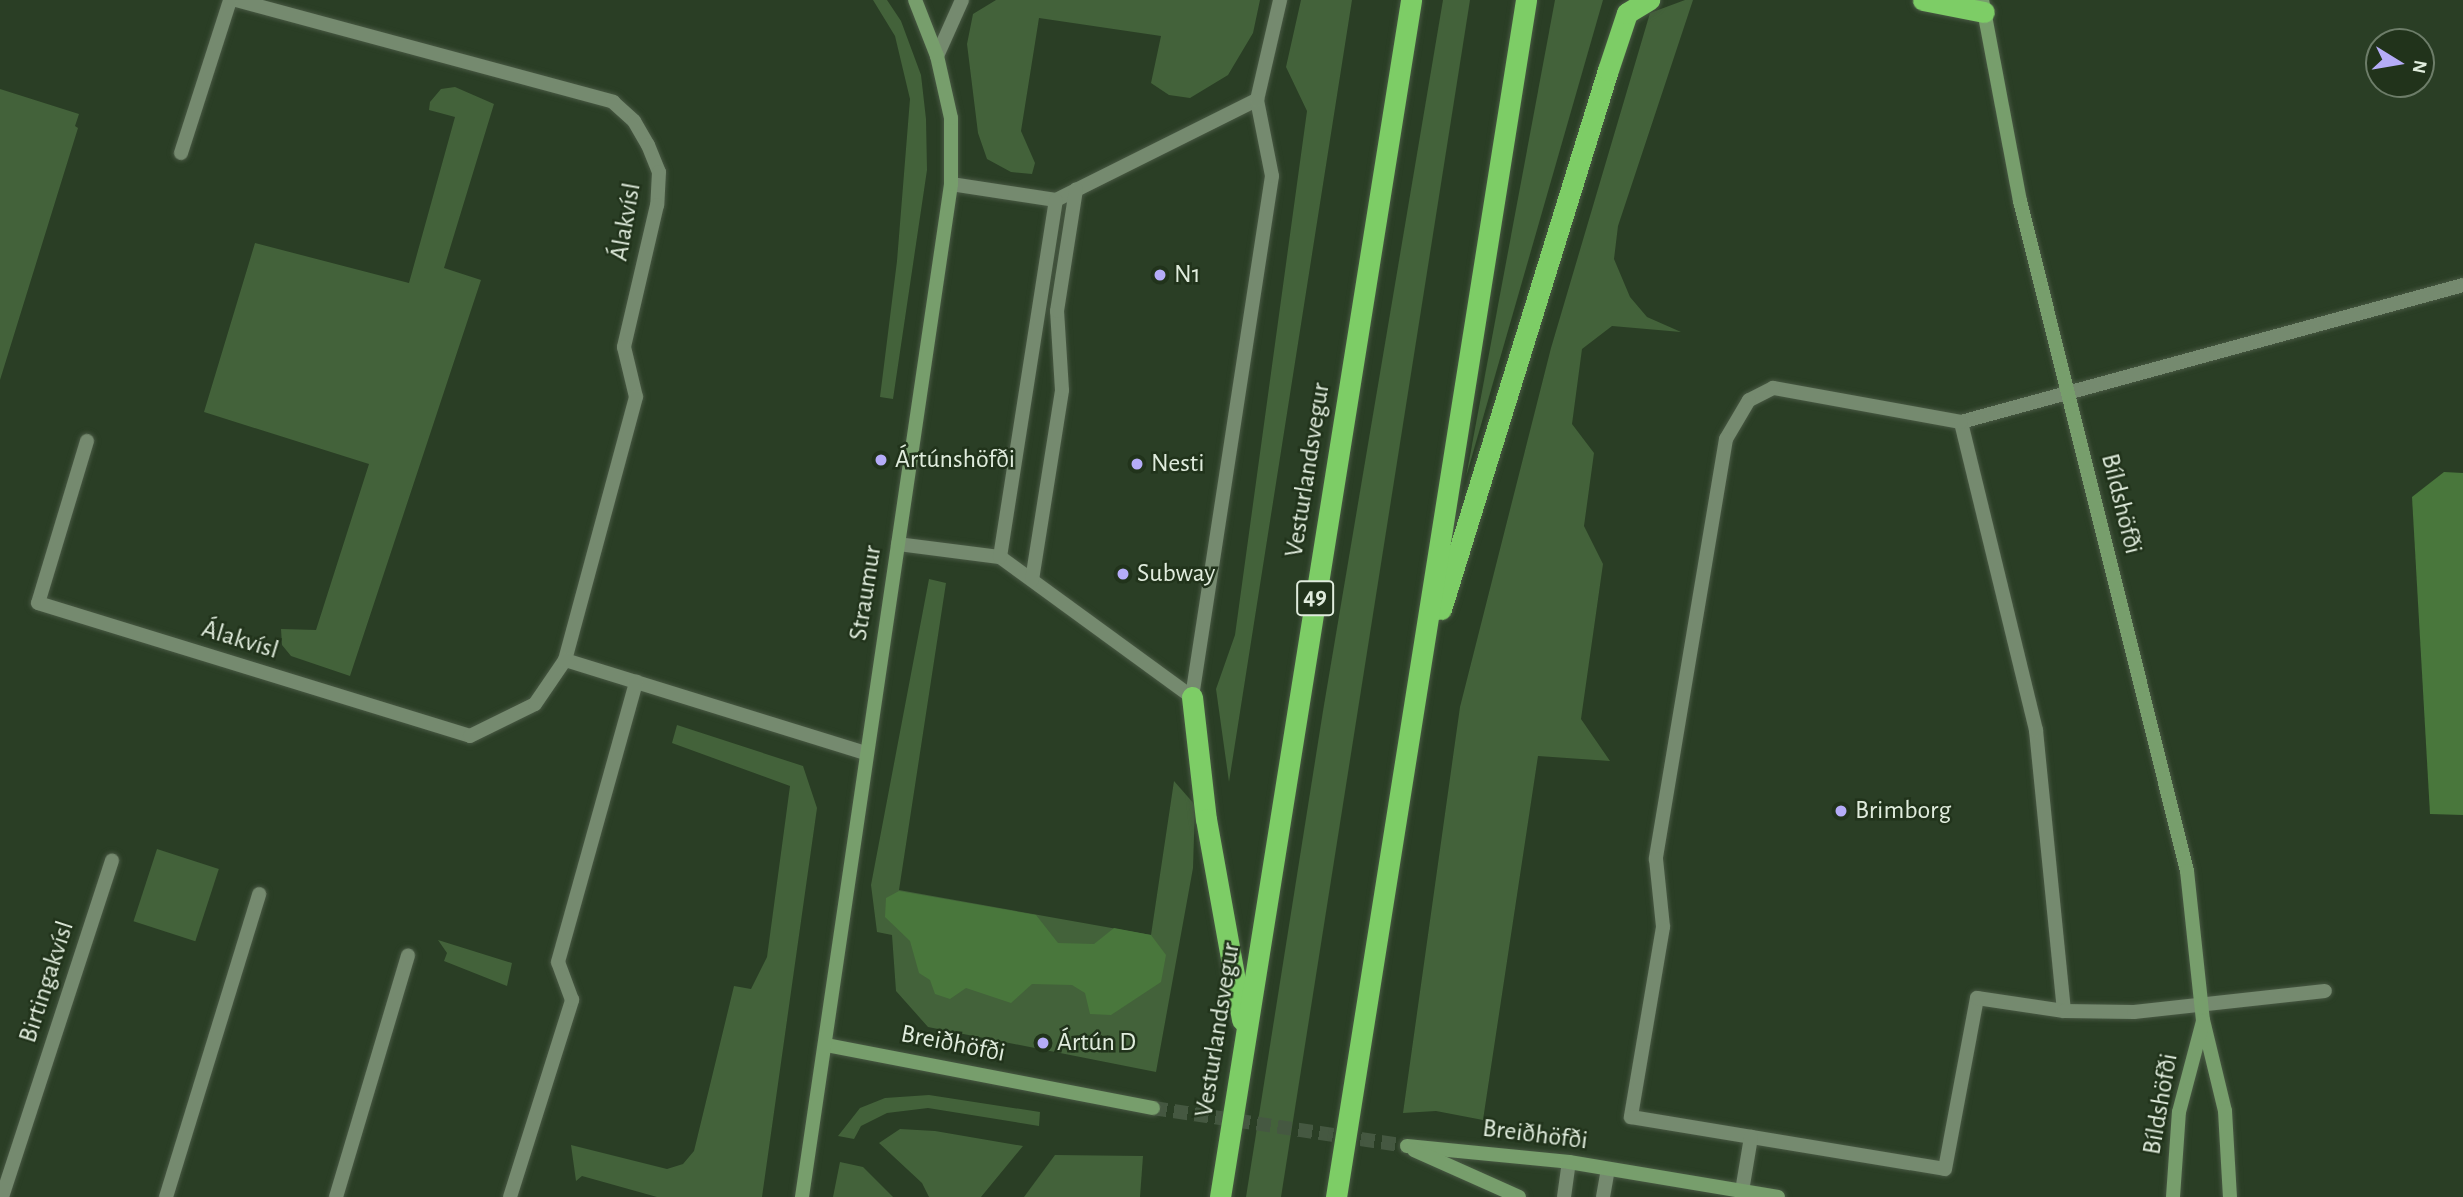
<!DOCTYPE html>
<html>
<head>
<meta charset="utf-8">
<style>
	body { margin:0 }
	#map { position:relative; width:2463px; height:1197px; overflow:hidden; background:#2a3e25; font-family:"Alegreya Sans",sans-serif }
	div>[style] { position:absolute }
	[style*='--x'] { left:calc(var(--x)*1px); top:calc(var(--y)*1px); width:calc(var(--w)*1px); rotate:calc(var(--a)*1deg) }
	.green>* { inset:0; background:#43623a; transform-origin:0 0 }
	.forest>* { inset:0; background:#49773c }
	.secondary-tunnel>* { height:14px; margin-top:-7px; transform-origin:0; background:repeating-linear-gradient(90deg,#455841 0 14px,transparent 0 21px) }
	.roads { filter:drop-shadow(0 0 2px #485843) drop-shadow(0 0 2px #485843) }
	.lane>* { height:14px; margin:-7px; padding:0 7px; transform-origin:7px; border-radius:7px; background:#758a6f }
	.street>* { height:14px; margin:-7px; padding:0 7px; transform-origin:7px; border-radius:7px; background:#758a6f }
	.secondary>* { height:14px; margin:-7px; padding:0 7px; transform-origin:7px; border-radius:7px; background:#779e6c }
	.highway>* { height:21px; margin:-10.5px; padding:0 10.5px; transform-origin:10.5px; border-radius:10.5px; background:#7dcd66 }
	.dots>* { width:19px; height:19px; translate:-50% -50%; box-sizing:border-box; border:4px solid #21331b; border-radius:50% }
	span { translate:-50% -50%; white-space:nowrap; text-align:center; line-height:1.15; -webkit-text-stroke:5px #21331b; paint-order:stroke }
	.shield-label span { padding:2px 5px; background:#21331b; border:2px solid; border-radius:5px; -webkit-text-stroke-width:0 }
	.shield-label { font-size:24px; color:#e0ecdd; font-weight:700 }
	.street-label { font-size:26px; color:#e0ecdd }
	.poi-label { font-size:26px; color:#e0ecdd }
	.left { translate:0 -50%; text-align:left }
	.north { position:absolute; left:2365px; top:28px; width:70px; height:70px; box-sizing:border-box; background:#21331b; border:2px solid #6d7d69; border-radius:50%; rotate:101deg; font-size:19px; font-weight:700; line-height:28px; text-align:center; color:#e0ecdd }
	.north::after { content:''; display:block; margin:auto; width:24px; height:32px; background:#b5acf8; clip-path:polygon(50% 0,100% 100%,50% 72%,0 100%) }
</style>
</head>
<body>
<div id="map">
	<div class="green">
		<i style="clip-path:polygon(873px 0,887px 0,901px 21px,921px 75px,926px 119px,927px 170px,893px 399px,880px 397px,897px 261px,910px 99px,895px 36px)"></i>
		<i style="clip-path:polygon(996px 0,1260px 0,1253px 33px,1228px 75px,1190px 98px,1169px 95px,1151px 83px,1161px 36px,1039px 18px,1021px 131px,1035px 163px,1032px 174px,1011px 172px,987px 159px,978px 133px,967px 44px,973px 14px)"></i>
		<i style="clip-path:polygon(1301px 0,1352px 0,1229px 782px,1216px 689px,1235px 635px,1307px 111px,1286px 67px)"></i>
		<i style="clip-path:polygon(1443px 0,1470px 0,1281px 1197px,1246px 1197px,1323px 711px)"></i>
		<i style="clip-path:polygon(1555px 0,1603px 0,1466px 477px)"></i>
		<i style="clip-path:polygon(1685px 0,1693px 0,1618px 226px,1614px 259px,1630px 297px,1647px 317px,1681px 332px,1612px 326px,1582px 349px,1572px 424px,1594px 453px,1584px 526px,1603px 564px,1581px 719px,1610px 761px,1538px 756px,1483px 1120px,1436px 1111px,1403px 1113px,1460px 707px,1551px 348px,1650px 13px)"></i>
		<i style="clip-path:polygon(455px 87px,494px 104px,444px 268px,481px 280px,350px 676px,291px 656px,282px 645px,281px 629px,316px 630px,369px 464px,204px 412px,255px 243px,409px 283px,455px 117px,429px 110px,430px 102px,441px 89px)"></i>
		<i style="clip-path:polygon(0 89px,79px 114px,75px 126px,78px 128px,0 380px)"></i>
		<i style="clip-path:polygon(929px 579px,946px 583px,899px 890px,1151px 935px,1174px 781px,1195px 805px,1193px 868px,1156px 1072px,928px 1027px,896px 991px,892px 935px,877px 932px,871px 885px)"></i>
		<i style="clip-path:polygon(677px 725px,803px 766px,817px 808px,762px 1197px,657px 1197px,582px 1176px,576px 1181px,571px 1145px,667px 1169px,683px 1164px,694px 1151px,734px 986px,751px 989px,767px 957px,790px 786px,672px 743px)"></i>
		<i style="left:157px;top:849px;width:65px;height:76px;rotate:18deg"></i>
		<i style="clip-path:polygon(438px 940px,512px 963px,507px 986px,444px 961px,447px 953px)"></i>
		<i style="clip-path:polygon(929px 1095px,1040px 1112px,1039px 1126px,928px 1108px,887px 1113px,861px 1126px,854px 1139px,838px 1136px,860px 1108px,885px 1098px)"></i>
		<i style="clip-path:polygon(900px 1129px,935px 1131px,1023px 1146px,981px 1197px,929px 1197px,922px 1183px,879px 1143px)"></i>
		<i style="clip-path:polygon(1055px 1155px,1143px 1156px,1140px 1197px,1024px 1197px)"></i>
		<i style="clip-path:polygon(840px 1162px,863px 1167px,893px 1197px,833px 1197px)"></i>
	</div>
	<div class="forest">
		<i style="clip-path:polygon(2444px 472px,2463px 473px,2463px 815px,2430px 814px,2412px 497px)"></i>
		<i style="clip-path:polygon(899px 891px,1036px 915px,1058px 943px,1094px 944px,1114px 928px,1151px 935px,1166px 955px,1161px 982px,1111px 1015px,1090px 1014px,1085px 993px,1072px 985px,1032px 984px,1011px 1003px,966px 988px,950px 999px,935px 994px,930px 980px,919px 973px,910px 941px,885px 917px,886px 898px)"></i>
	</div>
	<div class="secondary-tunnel">
		<i style="--x:1153;--y:1108;--w:257;--a:8.5"></i>
	</div>
	<div class="roads">
		<div class="lane">
			<i style="--x:951;--y:184;--w:106;--a:8.7"></i>
			<i style="--x:1056;--y:200;--w:225;--a:-26.5"></i>
			<i style="--x:1961;--y:422;--w:520;--a:-15.26"></i>
			<i style="--x:898;--y:544;--w:103;--a:7.3"></i>
			<i style="--x:1000;--y:557;--w:238;--a:36.1"></i>
			<i style="--x:1192;--y:697;--w:527;--a:-81.27"></i>
			<i style="--x:1272;--y:176;--w:77;--a:-101.2"></i>
			<i style="--x:1257;--y:100;--w:103;--a:-77"></i>
			<i style="--x:1000;--y:557;--w:361;--a:-81.1"></i>
			<i style="--x:1032;--y:580;--w:192;--a:-81"></i>
			<i style="--x:1062;--y:390;--w:79;--a:-93.6"></i>
			<i style="--x:1057;--y:311;--w:123;--a:-81.1"></i>
			<i style="--x:2064;--y:1011;--w:282;--a:-95.7"></i>
			<i style="--x:2036;--y:730;--w:317;--a:-103.7"></i>
			<i style="--x:1961;--y:422;--w:191;--a:-169.7"></i>
			<i style="--x:1773;--y:388;--w:27;--a:153"></i>
			<i style="--x:1749;--y:400;--w:45;--a:120.5"></i>
			<i style="--x:1726;--y:439;--w:426;--a:99.5"></i>
			<i style="--x:1656;--y:859;--w:68;--a:84.1"></i>
			<i style="--x:1663;--y:927;--w:193;--a:99.6"></i>
			<i style="--x:1631;--y:1117;--w:318;--a:9.4"></i>
			<i style="--x:1945;--y:1169;--w:174;--a:-79.4"></i>
			<i style="--x:1977;--y:998;--w:88;--a:8.5"></i>
			<i style="--x:2064;--y:1011;--w:70;--a:0.8"></i>
			<i style="--x:2134;--y:1012;--w:192;--a:-6.3"></i>
			<i style="--x:1742;--y:1191;--w:55;--a:-80.5"></i>
		</div>
		<div class="street">
			<i style="--x:236;--y:0;--w:391;--a:15.1"></i>
			<i style="--x:613;--y:102;--w:28;--a:42"></i>
			<i style="--x:634;--y:121;--w:28;--a:60"></i>
			<i style="--x:648;--y:145;--w:29;--a:68"></i>
			<i style="--x:659;--y:172;--w:33;--a:93"></i>
			<i style="--x:657;--y:205;--w:146;--a:103.1"></i>
			<i style="--x:624;--y:347;--w:51;--a:76.5"></i>
			<i style="--x:636;--y:397;--w:272;--a:105.1"></i>
			<i style="--x:937;--y:56;--w:61;--a:-65.9"></i>
			<i style="--x:181;--y:153;--w:161;--a:-72.2"></i>
			<i style="--x:87;--y:441;--w:169;--a:106.8"></i>
			<i style="--x:38;--y:603;--w:452;--a:17.1"></i>
			<i style="--x:470;--y:736;--w:72;--a:-26.2"></i>
			<i style="--x:535;--y:704;--w:53;--a:-55.7"></i>
			<i style="--x:565;--y:660;--w:315;--a:17.2"></i>
			<i style="--x:2;--y:1197;--w:354;--a:-71.9"></i>
			<i style="--x:166;--y:1197;--w:317;--a:-72.9"></i>
			<i style="--x:336;--y:1197;--w:252;--a:-73.4"></i>
			<i style="--x:510;--y:1197;--w:207;--a:-72.5"></i>
			<i style="--x:572;--y:1000;--w:40;--a:-110.2"></i>
			<i style="--x:558;--y:962;--w:291;--a:-74.4"></i>
			<i style="--x:1564;--y:1197;--w:35;--a:-82"></i>
			<i style="--x:1603;--y:1197;--w:28;--a:-80"></i>
		</div>
		<div class="secondary">
			<i style="--x:1982;--y:0;--w:205;--a:79.3"></i>
			<i style="--x:2020;--y:201;--w:690;--a:76"></i>
			<i style="--x:2187;--y:871;--w:150;--a:83.9"></i>
			<i style="--x:2203;--y:1020;--w:94;--a:76.4"></i>
			<i style="--x:2225;--y:1111;--w:86;--a:86.7"></i>
			<i style="--x:826;--y:1045;--w:333;--a:10.9"></i>
			<i style="--x:1407;--y:1146;--w:163;--a:5.6"></i>
			<i style="--x:1569;--y:1162;--w:212;--a:9.5"></i>
			<i style="--x:1414;--y:1150;--w:115;--a:24.1"></i>
			<i style="--x:802;--y:1197;--w:1024;--a:-81.63"></i>
			<i style="--x:951;--y:184;--w:66;--a:-90"></i>
			<i style="--x:951;--y:118;--w:64;--a:-102.7"></i>
			<i style="--x:937;--y:56;--w:60;--a:-111.4"></i>
			<i style="--x:2173;--y:1197;--w:85;--a:-86"></i>
			<i style="--x:2179;--y:1112;--w:94;--a:-75.2"></i>
		</div>
		<div class="highway">
			<i style="--x:1923;--y:0;--w:62;--a:11.1"></i>
			<i style="--x:1441;--y:609;--w:564;--a:-72.79"></i>
			<i style="--x:1608;--y:70;--w:60;--a:-71.6"></i>
			<i style="--x:1627;--y:13;--w:26;--a:-31"></i>
			<i style="--x:1192;--y:697;--w:123;--a:83.5"></i>
			<i style="--x:1206;--y:819;--w:204;--a:79.8"></i>
			<i style="--x:1220;--y:1197;--w:1212;--a:-80.93"></i>
			<i style="--x:1336;--y:1197;--w:1212;--a:-80.98"></i>
		</div>
	</div>
	<div class="dots">
		<i style="left:1160px;top:275px;background:#b5acf8"></i>
		<i style="left:881px;top:460px;background:#b5acf8"></i>
		<i style="left:1137px;top:464px;background:#b5acf8"></i>
		<i style="left:1123px;top:574px;background:#b5acf8"></i>
		<i style="left:1841px;top:811px;background:#b5acf8"></i>
		<i style="left:1043px;top:1043px;background:#b5acf8"></i>
	</div>
	<div class="shield-label">
		<span style="left:1315px;top:598px">49</span>
	</div>
	<div class="street-label">
		<span style="left:626px;top:222px;rotate:-80deg">Álakvísl</span>
		<span style="left:1308px;top:470px;rotate:-81deg">Vesturlandsvegur</span>
		<span style="left:2121px;top:504px;rotate:76deg">Bíldshöfði</span>
		<span style="left:866px;top:593px;rotate:-81deg">Straumur</span>
		<span style="left:240px;top:640px;rotate:17deg">Álakvísl</span>
		<span style="left:47px;top:982px;rotate:-72deg">Birtingakvísl</span>
		<span style="left:1218px;top:1030px;rotate:-81deg">Vesturlandsvegur</span>
		<span style="left:953px;top:1044px;rotate:11deg">Breiðhöfði</span>
		<span style="left:2161px;top:1104px;rotate:-80deg">Bíldshöfði</span>
		<span style="left:1535px;top:1135px;rotate:7deg">Breiðhöfði</span>
	</div>
	<div class="poi-label">
		<span class="left" style="left:1174px;top:275px">N1</span>
		<span class="left" style="left:895px;top:460px">Ártúnshöfði</span>
		<span class="left" style="left:1151px;top:464px">Nesti</span>
		<span class="left" style="left:1137px;top:574px">Subway</span>
		<span class="left" style="left:1855px;top:811px">Brimborg</span>
		<span class="left" style="left:1057px;top:1043px">Ártún D</span>
	</div>
	<div class="north">N</div>
</div>
</body>
</html>
